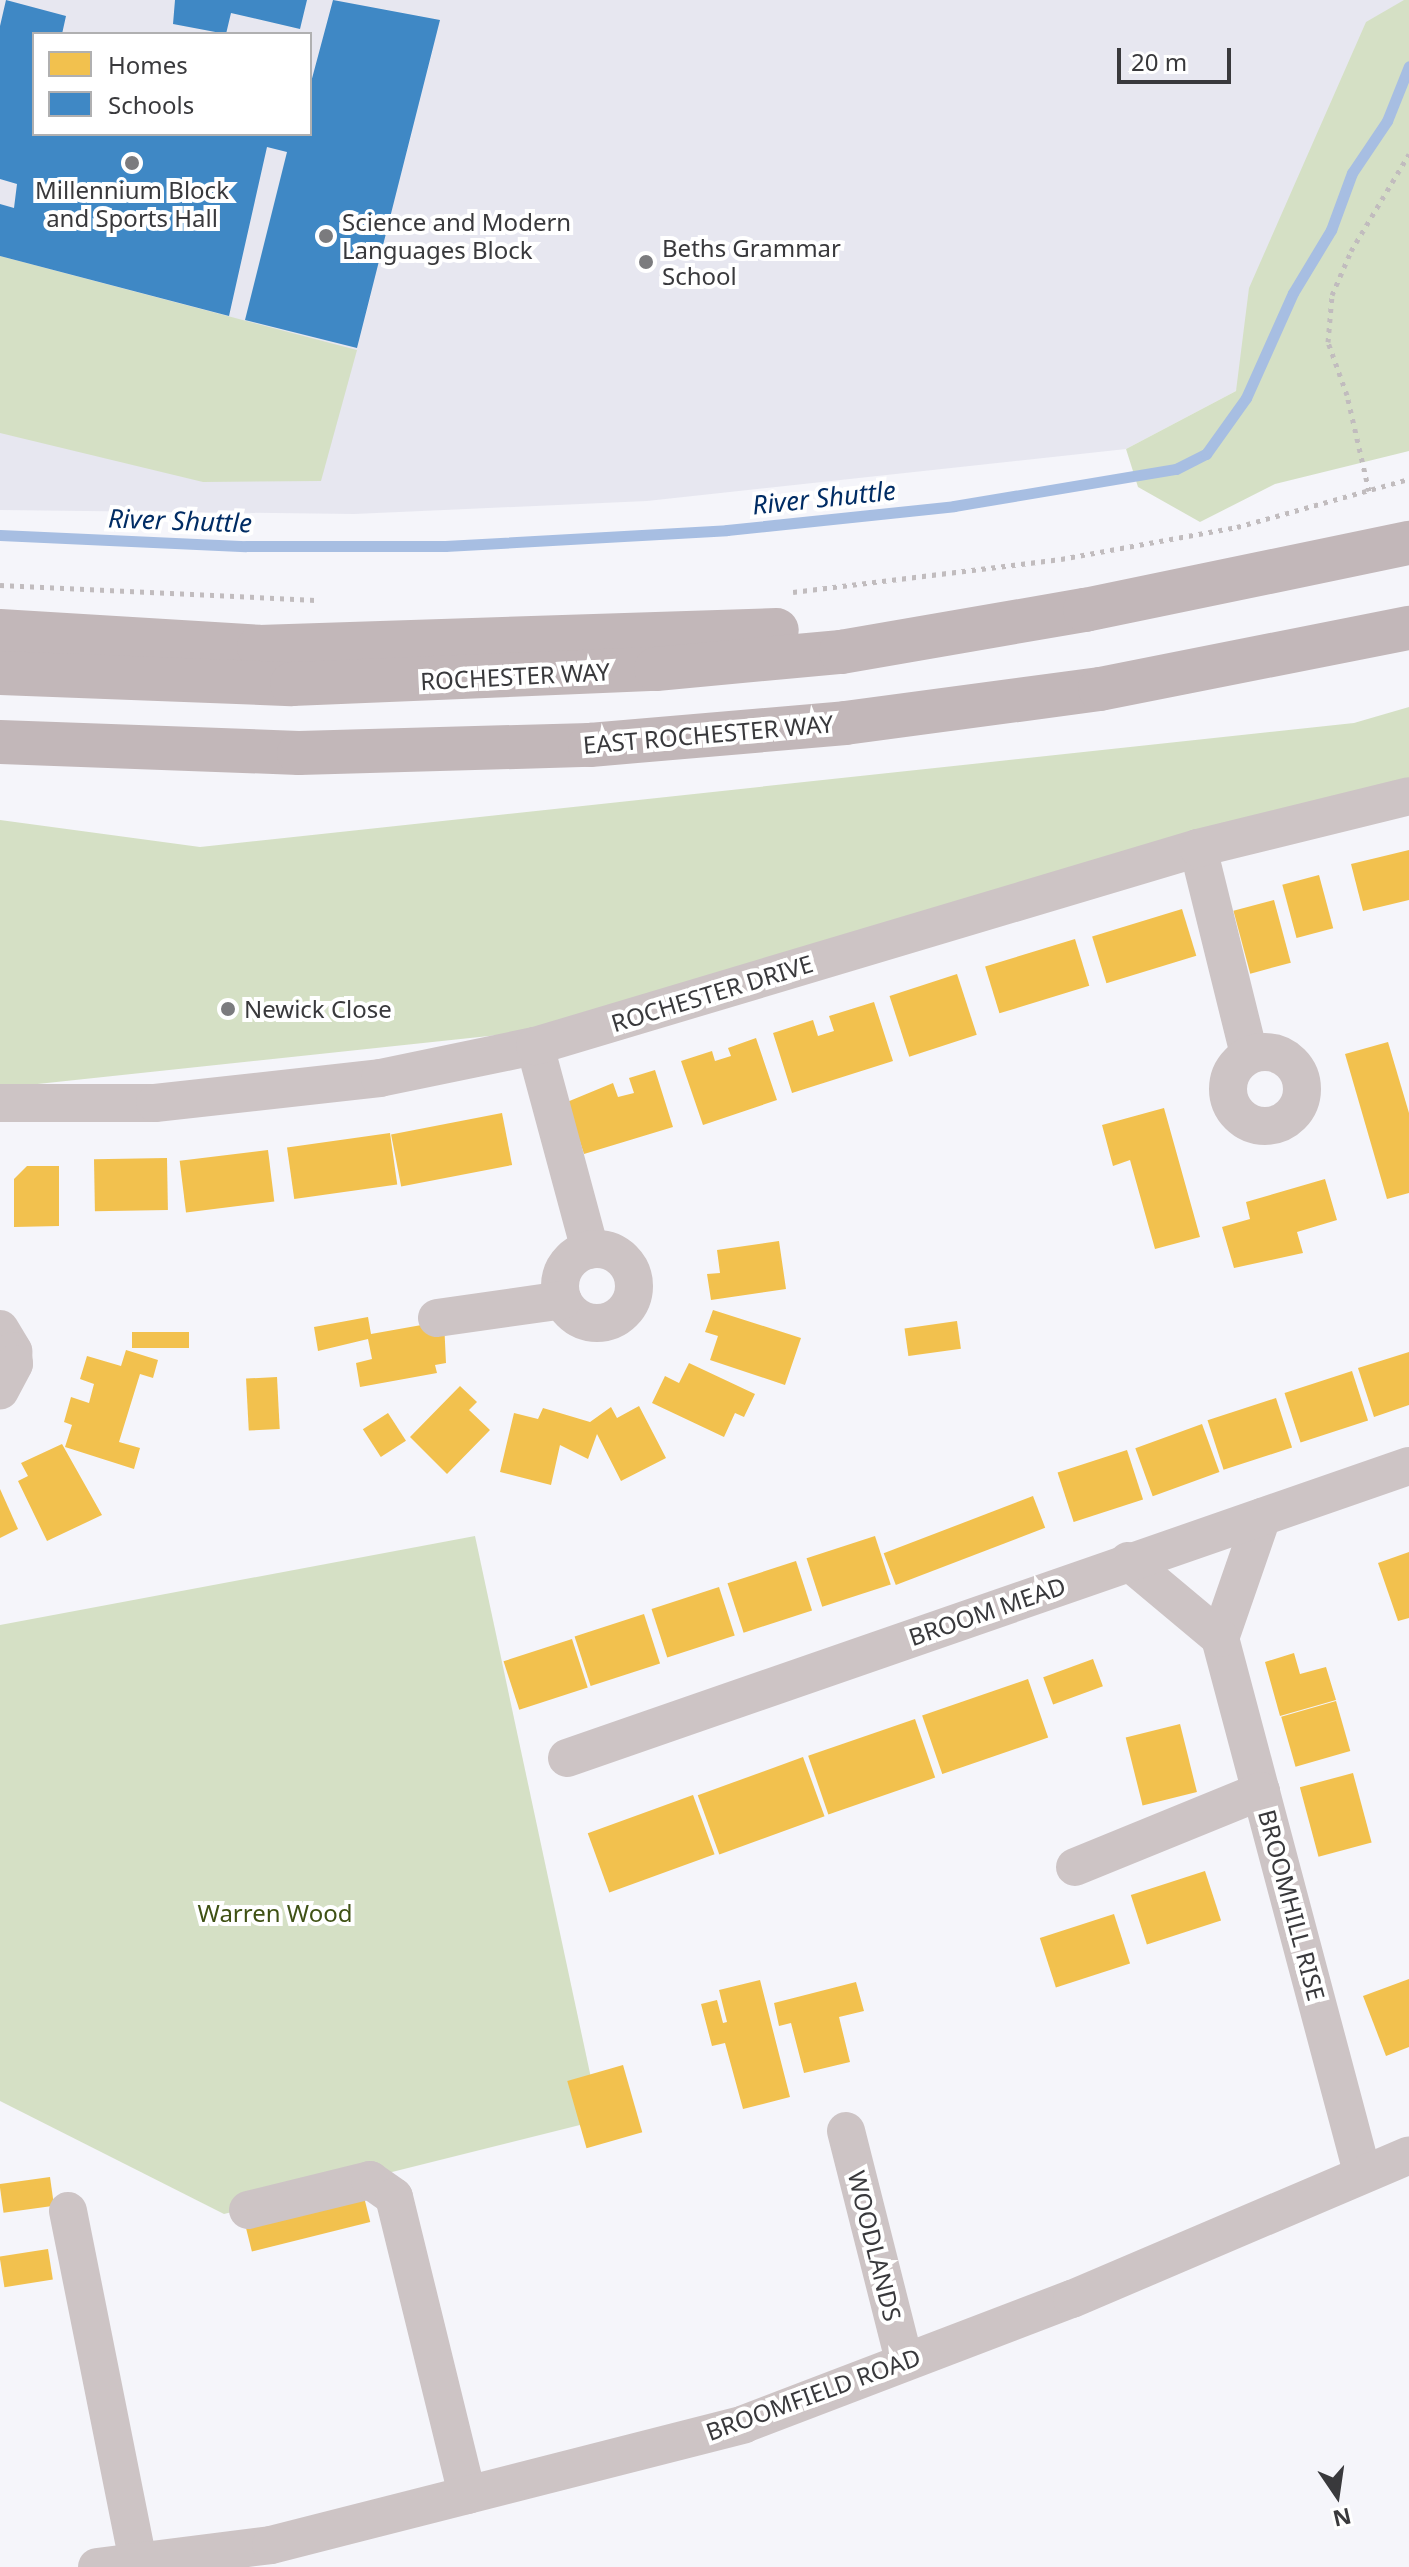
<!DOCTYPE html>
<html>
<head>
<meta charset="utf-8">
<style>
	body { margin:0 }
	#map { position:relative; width:1409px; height:2567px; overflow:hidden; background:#f5f5fa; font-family:"Noto Sans",sans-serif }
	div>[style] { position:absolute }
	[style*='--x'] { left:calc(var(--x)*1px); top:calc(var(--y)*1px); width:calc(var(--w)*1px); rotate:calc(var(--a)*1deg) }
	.built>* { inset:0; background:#e7e7f0 }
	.green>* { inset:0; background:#d5e0c5 }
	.homes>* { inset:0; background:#f2c14e; transform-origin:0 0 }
	.schools>* { inset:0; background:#3f88c5 }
	.stream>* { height:11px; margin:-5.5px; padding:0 5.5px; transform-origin:5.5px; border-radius:5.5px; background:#a7bee2 }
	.path>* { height:5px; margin-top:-2.5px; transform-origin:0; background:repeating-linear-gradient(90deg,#c1bcbe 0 4px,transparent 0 10px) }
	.minor>* { height:38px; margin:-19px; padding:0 19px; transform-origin:19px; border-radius:19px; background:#cdc4c5 }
	.minor>.ring { margin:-19px; padding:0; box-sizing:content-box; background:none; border:38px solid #cdc4c5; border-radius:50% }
	.highway>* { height:44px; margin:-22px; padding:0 22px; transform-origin:22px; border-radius:22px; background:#c2b7b9 }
	.dots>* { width:22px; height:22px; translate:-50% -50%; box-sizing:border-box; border:4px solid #fff; border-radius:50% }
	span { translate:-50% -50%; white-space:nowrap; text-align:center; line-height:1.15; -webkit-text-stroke:8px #fff; paint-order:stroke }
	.poi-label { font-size:24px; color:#39393c }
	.left { translate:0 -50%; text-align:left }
	.street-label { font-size:24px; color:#39393c }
	.park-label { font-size:24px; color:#3f5114 }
	.water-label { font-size:26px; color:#002c64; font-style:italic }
	.legend { position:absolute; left:32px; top:32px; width:280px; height:104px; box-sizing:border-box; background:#fff; border:2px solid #b0b0b1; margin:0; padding:10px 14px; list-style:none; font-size:24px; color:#39393c }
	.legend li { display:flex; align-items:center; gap:16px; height:40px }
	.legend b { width:40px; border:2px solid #b0b0b1 }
	.north { position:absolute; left:1297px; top:2455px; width:80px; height:80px; -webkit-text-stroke:6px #fff; paint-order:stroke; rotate:167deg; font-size:22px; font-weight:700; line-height:32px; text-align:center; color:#39393c }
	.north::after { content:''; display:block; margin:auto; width:28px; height:36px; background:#39393c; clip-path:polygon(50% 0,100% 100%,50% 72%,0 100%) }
	.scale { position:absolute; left:1117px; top:48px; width:114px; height:36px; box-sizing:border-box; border:4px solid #39393c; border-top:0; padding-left:10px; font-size:24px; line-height:28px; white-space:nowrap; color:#39393c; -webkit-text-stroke:6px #fff; paint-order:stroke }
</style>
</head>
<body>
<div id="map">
	<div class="built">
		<i style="clip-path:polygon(evenodd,0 0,1409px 0,1236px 391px,1126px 449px,647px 501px,354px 514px,0 510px,0 0,34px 34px,310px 34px,310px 134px,34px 134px,34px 34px)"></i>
	</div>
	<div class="green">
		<i style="clip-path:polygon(1404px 0,1409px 0,1409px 451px,1275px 484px,1200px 522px,1138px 487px,1126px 449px,1236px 391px,1249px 288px,1366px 22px)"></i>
		<i style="clip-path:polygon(0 256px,357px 350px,321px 481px,203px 482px,0 433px)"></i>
		<i style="clip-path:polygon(1409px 707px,1409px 789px,536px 1031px,0 1088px,0 820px,200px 847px,1354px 723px)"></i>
		<i style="clip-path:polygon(475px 1536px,600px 2120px,224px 2214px,0 2101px,0 1625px)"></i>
	</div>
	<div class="homes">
		<i style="clip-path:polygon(1409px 850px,1409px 900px,1363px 911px,1351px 864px)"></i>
		<i style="left:1319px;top:875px;width:55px;height:38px;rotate:75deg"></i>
		<i style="left:1274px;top:900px;width:65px;height:42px;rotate:75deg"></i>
		<i style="left:1182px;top:909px;width:49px;height:94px;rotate:73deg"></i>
		<i style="left:1075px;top:939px;width:49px;height:94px;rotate:73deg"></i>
		<i style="left:957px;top:974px;width:64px;height:71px;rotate:72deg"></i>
		<i style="clip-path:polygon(874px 1002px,893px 1061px,792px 1093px,773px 1033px,813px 1020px,818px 1036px,834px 1031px,829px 1016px)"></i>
		<i style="clip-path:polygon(756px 1038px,777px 1100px,703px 1125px,681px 1061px,712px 1051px,715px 1061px,731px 1056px,728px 1048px)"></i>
		<i style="clip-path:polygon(1388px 1042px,1409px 1113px,1409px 1193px,1387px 1199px,1345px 1054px)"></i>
		<i style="clip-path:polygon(655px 1070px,673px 1127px,584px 1154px,567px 1102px,613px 1083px,618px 1097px,634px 1093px,629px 1078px)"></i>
		<i style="clip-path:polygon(1164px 1108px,1200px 1237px,1155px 1249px,1130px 1160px,1113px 1166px,1102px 1125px)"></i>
		<i style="left:502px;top:1113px;width:53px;height:113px;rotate:79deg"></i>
		<i style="left:390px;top:1133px;width:52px;height:104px;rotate:82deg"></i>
		<i style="left:268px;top:1150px;width:52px;height:89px;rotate:83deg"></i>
		<i style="left:167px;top:1158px;width:52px;height:73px;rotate:89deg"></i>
		<i style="clip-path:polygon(27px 1166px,59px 1166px,59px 1226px,14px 1227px,14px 1179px)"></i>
		<i style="clip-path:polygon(1325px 1179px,1337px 1220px,1297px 1232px,1303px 1253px,1234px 1268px,1222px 1227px,1250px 1219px,1246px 1202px)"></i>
		<i style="clip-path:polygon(779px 1241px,786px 1289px,711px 1300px,707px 1274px,720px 1273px,717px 1250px)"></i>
		<i style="clip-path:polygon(713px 1310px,801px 1338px,785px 1385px,710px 1360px,718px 1336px,705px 1332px)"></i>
		<i style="clip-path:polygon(368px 1317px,371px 1334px,444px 1321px,446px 1363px,435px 1365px,437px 1373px,360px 1387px,356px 1363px,372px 1359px,368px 1339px,318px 1351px,314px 1327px)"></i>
		<i style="left:957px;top:1321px;width:28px;height:53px;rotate:82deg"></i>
		<i style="left:132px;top:1332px;width:57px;height:16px"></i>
		<i style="clip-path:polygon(126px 1350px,158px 1360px,153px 1378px,140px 1374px,119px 1442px,140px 1448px,134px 1469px,65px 1447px,72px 1425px,64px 1422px,71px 1397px,89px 1403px,94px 1384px,80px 1379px,87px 1356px,121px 1366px)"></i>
		<i style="clip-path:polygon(1409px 1352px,1409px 1405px,1374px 1417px,1358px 1368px)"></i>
		<i style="clip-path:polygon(689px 1363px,755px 1394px,744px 1417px,735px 1413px,724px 1437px,652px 1403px,665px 1376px,679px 1383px)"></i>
		<i style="left:1352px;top:1371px;width:52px;height:71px;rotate:72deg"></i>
		<i style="left:277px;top:1377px;width:52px;height:31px;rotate:87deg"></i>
		<i style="clip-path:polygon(460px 1386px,477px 1402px,469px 1410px,490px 1430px,447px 1474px,410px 1437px)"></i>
		<i style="left:1276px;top:1398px;width:52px;height:72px;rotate:72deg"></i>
		<i style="clip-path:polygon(639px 1406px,666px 1458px,621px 1481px,597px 1434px,588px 1459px,560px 1445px,551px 1485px,500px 1472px,514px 1413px,538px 1419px,543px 1408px,590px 1422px,611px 1407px,617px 1418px)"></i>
		<i style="left:388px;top:1413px;width:33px;height:30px;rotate:57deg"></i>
		<i style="left:1202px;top:1424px;width:51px;height:71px;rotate:70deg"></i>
		<i style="clip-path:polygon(62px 1444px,102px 1515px,47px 1541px,18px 1481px,28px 1476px,21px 1463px)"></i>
		<i style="left:1127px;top:1450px;width:52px;height:73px;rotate:72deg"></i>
		<i style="clip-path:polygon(0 1489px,18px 1529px,0 1538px)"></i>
		<i style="left:1033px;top:1496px;width:34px;height:160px;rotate:69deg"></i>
		<i style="left:875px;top:1536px;width:51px;height:72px;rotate:72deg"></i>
		<i style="clip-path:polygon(1409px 1552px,1409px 1618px,1398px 1621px,1378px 1563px)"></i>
		<i style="left:796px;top:1561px;width:52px;height:72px;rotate:72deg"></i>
		<i style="left:719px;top:1587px;width:51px;height:71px;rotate:72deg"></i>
		<i style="left:644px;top:1614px;width:52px;height:73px;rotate:72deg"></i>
		<i style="left:572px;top:1639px;width:51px;height:72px;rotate:72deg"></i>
		<i style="clip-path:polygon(1294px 1653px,1300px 1674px,1326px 1667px,1336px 1700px,1280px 1716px,1265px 1662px)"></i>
		<i style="left:1093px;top:1659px;width:29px;height:53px;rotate:70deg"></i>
		<i style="left:1028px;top:1679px;width:62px;height:112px;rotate:71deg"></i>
		<i style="left:1336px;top:1701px;width:52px;height:57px;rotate:74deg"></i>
		<i style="left:915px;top:1719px;width:62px;height:113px;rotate:71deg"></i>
		<i style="left:1180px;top:1724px;width:70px;height:56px;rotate:76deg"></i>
		<i style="left:803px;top:1757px;width:63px;height:112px;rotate:70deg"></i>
		<i style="left:1353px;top:1773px;width:72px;height:55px;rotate:75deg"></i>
		<i style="left:693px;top:1795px;width:63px;height:112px;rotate:70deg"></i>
		<i style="left:1205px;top:1871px;width:52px;height:78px;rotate:72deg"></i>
		<i style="left:1114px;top:1914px;width:52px;height:78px;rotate:72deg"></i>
		<i style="clip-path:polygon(1409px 1979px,1409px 2047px,1386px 2056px,1363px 1996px)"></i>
		<i style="clip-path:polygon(760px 1980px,790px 2097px,743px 2109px,725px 2043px,712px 2046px,701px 2004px,717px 2000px,723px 2023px,727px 2022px,719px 1990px)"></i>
		<i style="clip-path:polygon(856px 1982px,864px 2011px,839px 2017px,850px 2062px,804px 2073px,791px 2023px,779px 2026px,774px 2003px)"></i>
		<i style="left:623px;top:2065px;width:70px;height:58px;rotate:74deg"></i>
		<i style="left:50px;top:2177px;width:29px;height:51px;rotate:82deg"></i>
		<i style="left:363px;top:2193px;width:30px;height:122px;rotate:76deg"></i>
		<i style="left:48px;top:2249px;width:31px;height:49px;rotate:81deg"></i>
	</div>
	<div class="schools">
		<i style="clip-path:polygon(6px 0,66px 16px,62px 34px,34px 34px,34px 134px,310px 134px,310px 86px,333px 0,440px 20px,357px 348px,245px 320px,287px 152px,267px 147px,229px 316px,0 256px,0 204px,14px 208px,17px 184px,0 179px,0 26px)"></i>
		<i style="clip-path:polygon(175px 0,307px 0,300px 29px,231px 13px,226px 34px,173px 24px)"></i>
	</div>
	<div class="stream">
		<i style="--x:0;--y:535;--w:246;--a:2.6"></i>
		<i style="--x:246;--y:546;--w:199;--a:0"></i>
		<i style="--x:445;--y:546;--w:282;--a:-3.2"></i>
		<i style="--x:727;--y:530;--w:228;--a:-6"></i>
		<i style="--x:954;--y:506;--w:225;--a:-9.5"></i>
		<i style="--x:1176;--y:469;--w:34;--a:-27"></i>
		<i style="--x:1206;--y:454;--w:69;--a:-54.5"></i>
		<i style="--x:1246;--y:398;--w:115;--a:-65.9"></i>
		<i style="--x:1293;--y:293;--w:74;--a:-58.9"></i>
		<i style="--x:1331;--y:230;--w:61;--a:-69.8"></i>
		<i style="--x:1352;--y:173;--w:63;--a:-56.1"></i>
		<i style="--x:1387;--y:121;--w:59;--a:-68.2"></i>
	</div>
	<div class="path">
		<i style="--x:1369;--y:491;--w:98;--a:-102.9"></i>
		<i style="--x:1347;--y:395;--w:56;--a:-109.7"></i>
		<i style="--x:1328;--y:342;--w:47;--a:-85.1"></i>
		<i style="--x:1332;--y:295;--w:48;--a:-66.6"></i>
		<i style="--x:1351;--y:251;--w:113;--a:-59.1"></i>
		<i style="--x:0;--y:585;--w:316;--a:2.7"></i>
		<i style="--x:793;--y:592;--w:270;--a:-7"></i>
		<i style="--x:1061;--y:559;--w:179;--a:-10.3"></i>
		<i style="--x:1237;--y:527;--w:179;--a:-15.6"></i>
	</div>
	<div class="minor">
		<i style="--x:1198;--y:848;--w:212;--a:76.1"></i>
		<i style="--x:535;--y:1046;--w:211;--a:74.9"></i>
		<i class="ring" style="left:1228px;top:1052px;width:36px;height:36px"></i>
		<i style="--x:0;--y:1103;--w:155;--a:0"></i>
		<i style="--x:155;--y:1103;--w:226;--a:-6.3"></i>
		<i style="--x:380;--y:1078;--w:158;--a:-11.7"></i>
		<i style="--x:535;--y:1046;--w:692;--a:-16.63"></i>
		<i style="--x:1198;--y:848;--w:217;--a:-13.8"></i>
		<i class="ring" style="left:560px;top:1249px;width:36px;height:36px"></i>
		<i style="--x:437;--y:1318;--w:127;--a:-8.1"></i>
		<i style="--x:0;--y:1329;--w:26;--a:59"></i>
		<i style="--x:13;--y:1351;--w:13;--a:86"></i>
		<i style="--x:14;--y:1364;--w:30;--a:118"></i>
		<i style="--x:1262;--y:1517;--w:128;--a:109.1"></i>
		<i style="--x:1220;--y:1638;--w:553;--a:75.11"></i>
		<i style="--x:1128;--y:1561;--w:120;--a:39.9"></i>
		<i style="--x:567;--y:1758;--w:891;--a:-19.13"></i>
		<i style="--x:1075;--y:1867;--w:201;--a:-22.2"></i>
		<i style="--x:846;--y:2131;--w:237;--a:75.8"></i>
		<i style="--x:248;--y:2210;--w:126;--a:-13.8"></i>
		<i style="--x:370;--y:2180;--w:29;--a:35"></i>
		<i style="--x:394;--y:2197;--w:307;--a:76.2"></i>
		<i style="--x:68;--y:2211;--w:358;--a:78.7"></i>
		<i style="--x:97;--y:2567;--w:175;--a:-7.2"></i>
		<i style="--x:271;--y:2545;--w:488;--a:-14.3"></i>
		<i style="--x:744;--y:2424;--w:351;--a:-20.9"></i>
		<i style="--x:1072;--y:2299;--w:366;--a:-23.1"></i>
	</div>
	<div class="highway">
		<i style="--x:0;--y:631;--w:259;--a:3.5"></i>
		<i style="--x:259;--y:647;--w:518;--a:-1.88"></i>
		<i style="--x:0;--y:673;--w:292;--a:2.2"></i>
		<i style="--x:292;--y:684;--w:364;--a:-2.4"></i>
		<i style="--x:656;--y:669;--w:186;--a:-5.3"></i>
		<i style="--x:841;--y:652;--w:248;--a:-9.8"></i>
		<i style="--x:1085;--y:610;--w:331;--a:-11.7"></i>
		<i style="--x:0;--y:742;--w:299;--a:2.1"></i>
		<i style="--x:299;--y:753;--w:291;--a:-1.6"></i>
		<i style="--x:590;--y:745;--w:256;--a:-4.9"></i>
		<i style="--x:845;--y:723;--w:257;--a:-7.6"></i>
		<i style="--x:1100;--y:689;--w:315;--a:-11.2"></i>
	</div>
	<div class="dots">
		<i style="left:132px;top:163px;background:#7b7b7e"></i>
		<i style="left:326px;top:236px;background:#7b7b7e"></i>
		<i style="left:646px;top:262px;background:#7b7b7e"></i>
		<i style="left:228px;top:1009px;background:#7b7b7e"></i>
	</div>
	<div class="poi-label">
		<span style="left:132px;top:204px">Millennium Block<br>and Sports Hall</span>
		<span class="left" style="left:342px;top:236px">Science and Modern<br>Languages Block</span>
		<span class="left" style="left:662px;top:262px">Beths Grammar<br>School</span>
		<span class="left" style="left:244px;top:1009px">Newick Close</span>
	</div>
	<div class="street-label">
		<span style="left:515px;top:676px;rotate:-3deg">ROCHESTER WAY</span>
		<span style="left:708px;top:734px;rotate:-5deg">EAST ROCHESTER WAY</span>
		<span style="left:712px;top:993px;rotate:-17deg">ROCHESTER DRIVE</span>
		<span style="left:987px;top:1611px;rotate:-19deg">BROOM MEAD</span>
		<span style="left:1292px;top:1905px;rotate:75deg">BROOMHILL RISE</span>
		<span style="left:875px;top:2246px;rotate:76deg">WOODLANDS</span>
		<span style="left:813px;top:2394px;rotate:-20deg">BROOMFIELD ROAD</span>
	</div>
	<div class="park-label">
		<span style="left:275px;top:1913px">Warren Wood</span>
	</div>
	<div class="water-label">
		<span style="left:824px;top:498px;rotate:-6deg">River Shuttle</span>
		<span style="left:180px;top:521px;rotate:2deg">River Shuttle</span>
	</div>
	<ul class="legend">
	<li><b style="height:22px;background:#f2c14e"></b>Homes</li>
	<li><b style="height:22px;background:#3f88c5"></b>Schools</li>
	</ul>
	<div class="north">N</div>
	<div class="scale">20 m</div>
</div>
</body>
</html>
